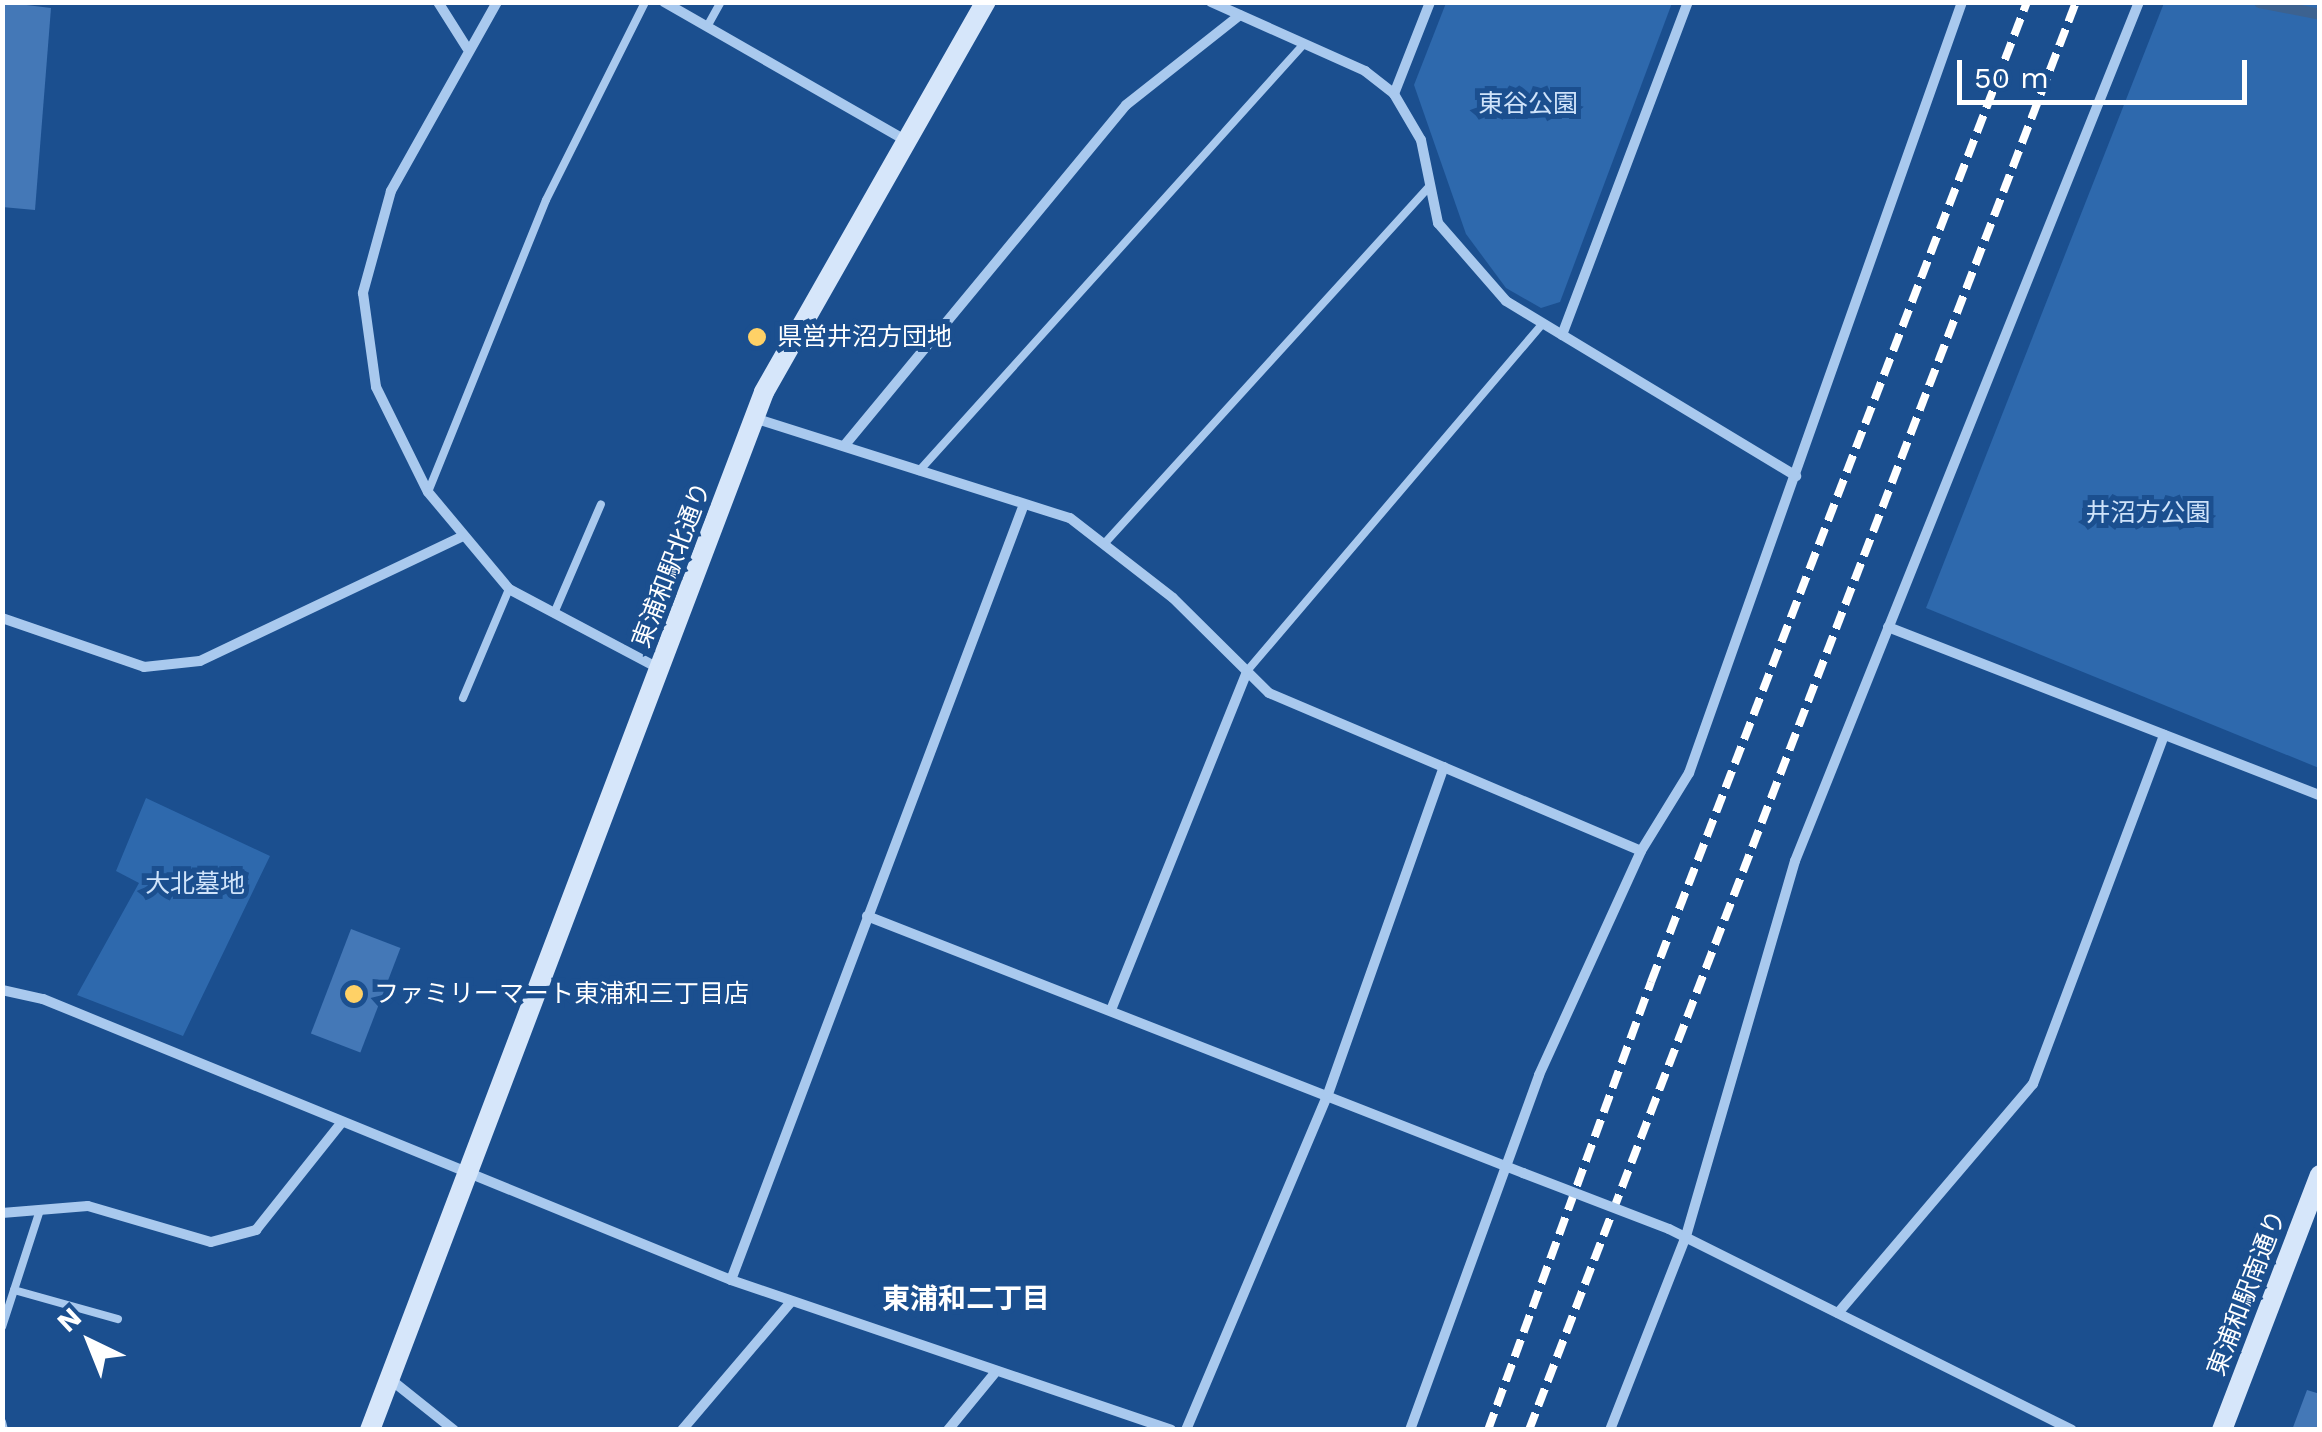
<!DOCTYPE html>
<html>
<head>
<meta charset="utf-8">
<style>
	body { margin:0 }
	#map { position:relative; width:2322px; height:1432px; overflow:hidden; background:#1b4f8f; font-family:"Work Sans","Noto Sans JP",sans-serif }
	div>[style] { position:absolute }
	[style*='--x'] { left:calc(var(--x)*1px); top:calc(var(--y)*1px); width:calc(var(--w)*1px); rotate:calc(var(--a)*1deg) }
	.green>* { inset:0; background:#2e69ad }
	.stream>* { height:11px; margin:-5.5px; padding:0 5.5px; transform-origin:5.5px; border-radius:5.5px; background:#3c6290 }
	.building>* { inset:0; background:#4478b7; transform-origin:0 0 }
	.lane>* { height:8px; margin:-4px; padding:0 4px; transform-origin:4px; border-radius:4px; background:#a9c9ee }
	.street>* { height:10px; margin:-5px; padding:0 5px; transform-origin:5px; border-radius:5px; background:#a9c9ee }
	.secondary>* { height:20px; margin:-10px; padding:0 10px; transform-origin:10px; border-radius:10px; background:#d6e6fa }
	.rail>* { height:8px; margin-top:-4px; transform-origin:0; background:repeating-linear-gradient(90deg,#fff 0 18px,transparent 0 26px) }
	.street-bridge>* { height:10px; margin:-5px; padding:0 5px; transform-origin:5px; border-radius:5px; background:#a9c9ee }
	.dots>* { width:28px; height:28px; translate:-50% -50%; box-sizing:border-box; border:5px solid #1b4f8f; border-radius:50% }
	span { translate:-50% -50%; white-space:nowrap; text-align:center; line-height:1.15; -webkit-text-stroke:10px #1b4f8f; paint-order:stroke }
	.park-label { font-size:25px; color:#cfe3fa }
	.poi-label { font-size:25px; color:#fff }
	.left { translate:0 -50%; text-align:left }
	.street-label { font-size:25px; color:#fff }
	.neighbourhood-label { font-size:28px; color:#fff; font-weight:700 }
	.frame { position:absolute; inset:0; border:5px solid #fff; pointer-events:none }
	.north { position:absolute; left:40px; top:1292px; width:100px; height:100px; -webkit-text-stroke:8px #1b4f8f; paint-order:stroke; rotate:317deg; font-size:28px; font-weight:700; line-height:40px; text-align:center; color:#fff }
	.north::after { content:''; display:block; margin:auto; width:35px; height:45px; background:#fff; clip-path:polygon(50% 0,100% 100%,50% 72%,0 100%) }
	.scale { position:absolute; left:1957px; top:60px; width:290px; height:45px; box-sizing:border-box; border:5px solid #fff; border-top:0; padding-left:12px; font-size:30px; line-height:35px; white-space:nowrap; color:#fff; -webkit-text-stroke:8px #1b4f8f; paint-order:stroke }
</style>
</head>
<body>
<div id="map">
	<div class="green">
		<i style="clip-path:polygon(1446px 3px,1672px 3px,1560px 302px,1541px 308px,1506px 288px,1466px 234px,1414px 85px)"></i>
		<i style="clip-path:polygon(2164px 3px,2319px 3px,2319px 768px,1926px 608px)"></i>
		<i style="clip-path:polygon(146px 798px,270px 856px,183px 1036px,77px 995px,139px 883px,116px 871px)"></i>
	</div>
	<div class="stream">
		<i style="--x:2259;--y:2;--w:62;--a:11.1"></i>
	</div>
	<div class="building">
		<i style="clip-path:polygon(2px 2px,51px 8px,35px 210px,2px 207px)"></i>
		<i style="left:351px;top:929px;width:53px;height:112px;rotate:21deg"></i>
		<i style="clip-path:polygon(2307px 1390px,2320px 1394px,2320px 1430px,2292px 1430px)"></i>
	</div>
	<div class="lane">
		<i style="--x:708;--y:25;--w:26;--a:-61"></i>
		<i style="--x:919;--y:471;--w:574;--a:-47.97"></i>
		<i style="--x:428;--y:492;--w:315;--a:-68"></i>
		<i style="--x:546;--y:200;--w:221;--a:-63.4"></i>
		<i style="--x:1104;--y:544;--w:484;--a:-47.7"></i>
		<i style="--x:555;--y:611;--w:116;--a:-66.7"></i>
		<i style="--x:1247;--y:671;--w:457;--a:-49.6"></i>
		<i style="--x:463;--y:698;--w:118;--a:-67.1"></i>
		<i style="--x:14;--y:1290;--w:108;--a:15.6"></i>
		<i style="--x:2;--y:1327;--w:123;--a:-72"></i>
		<i style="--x:2;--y:1422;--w:8;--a:76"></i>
	</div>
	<div class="street">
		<i style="--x:438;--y:2;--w:54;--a:57.8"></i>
		<i style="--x:497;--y:2;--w:217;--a:119.3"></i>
		<i style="--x:391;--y:191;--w:106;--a:105.4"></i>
		<i style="--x:363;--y:293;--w:95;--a:82.1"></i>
		<i style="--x:376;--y:387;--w:117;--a:63.7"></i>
		<i style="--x:428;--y:492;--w:126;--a:50.1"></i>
		<i style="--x:509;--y:589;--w:169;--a:27.9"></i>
		<i style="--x:664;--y:2;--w:281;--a:29.8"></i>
		<i style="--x:1211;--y:2;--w:169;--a:24.1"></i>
		<i style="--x:1365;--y:71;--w:37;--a:38"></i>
		<i style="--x:1394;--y:94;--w:53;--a:59.6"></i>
		<i style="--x:1421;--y:140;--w:85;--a:78.4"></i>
		<i style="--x:1438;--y:223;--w:103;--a:48.9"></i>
		<i style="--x:1506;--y:301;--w:339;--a:31.1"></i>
		<i style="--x:1394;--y:94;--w:99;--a:-68.6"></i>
		<i style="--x:1562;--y:335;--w:356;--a:-69.3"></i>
		<i style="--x:754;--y:418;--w:331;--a:17.6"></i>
		<i style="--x:1070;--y:518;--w:130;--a:37.8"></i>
		<i style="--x:1173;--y:598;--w:135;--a:44.7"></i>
		<i style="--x:1269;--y:693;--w:404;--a:23"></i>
		<i style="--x:844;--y:446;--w:442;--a:-50.4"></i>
		<i style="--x:1126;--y:105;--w:145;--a:-38.3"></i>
		<i style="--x:2;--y:618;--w:150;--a:19"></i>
		<i style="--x:144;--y:667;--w:56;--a:-6.1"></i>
		<i style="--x:200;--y:661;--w:289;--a:-25.4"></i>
		<i style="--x:1888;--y:627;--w:464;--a:21.3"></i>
		<i style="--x:867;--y:916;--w:705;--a:21.39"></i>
		<i style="--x:2;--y:990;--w:42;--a:12.4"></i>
		<i style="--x:43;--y:999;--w:743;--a:22.22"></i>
		<i style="--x:731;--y:1280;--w:465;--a:18.8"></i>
		<i style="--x:1111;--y:1010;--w:365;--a:-68.1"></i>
		<i style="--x:2;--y:1213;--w:86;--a:-4.7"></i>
		<i style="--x:88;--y:1206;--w:128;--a:16.3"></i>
		<i style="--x:211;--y:1242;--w:47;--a:-14.9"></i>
		<i style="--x:256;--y:1230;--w:137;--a:-51.5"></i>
		<i style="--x:1669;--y:1229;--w:450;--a:26.5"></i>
		<i style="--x:731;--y:1280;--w:829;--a:-69.31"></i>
		<i style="--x:1838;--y:1313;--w:301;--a:-49.6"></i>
		<i style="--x:2033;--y:1084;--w:373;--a:-69.4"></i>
		<i style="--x:390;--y:1379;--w:82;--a:38.6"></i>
		<i style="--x:682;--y:1430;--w:167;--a:-49.6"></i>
		<i style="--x:948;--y:1430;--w:72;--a:-50.6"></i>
		<i style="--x:1186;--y:1430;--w:365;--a:-67.1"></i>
		<i style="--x:1328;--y:1094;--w:347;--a:-70.5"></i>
		<i style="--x:1410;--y:1430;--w:378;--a:-70"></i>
		<i style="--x:1539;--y:1075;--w:246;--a:-65.5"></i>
		<i style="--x:1641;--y:851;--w:92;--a:-58.4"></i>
		<i style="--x:1689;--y:773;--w:818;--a:-70.5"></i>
		<i style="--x:1610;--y:1430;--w:208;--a:-68.6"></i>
		<i style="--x:1686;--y:1236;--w:391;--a:-73.8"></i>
		<i style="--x:1795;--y:861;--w:925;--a:-68.18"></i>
	</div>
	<div class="secondary">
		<i style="--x:370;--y:1430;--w:1110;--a:-69.21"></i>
		<i style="--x:764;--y:392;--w:449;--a:-60.4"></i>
		<i style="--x:2222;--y:1430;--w:273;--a:-69"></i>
	</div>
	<div class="rail">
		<i style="--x:1488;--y:1430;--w:477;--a:-70"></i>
		<i style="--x:1651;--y:982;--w:1050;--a:-69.01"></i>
		<i style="--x:1529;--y:1430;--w:1529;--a:-69.04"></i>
	</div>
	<div class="street-bridge">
		<i style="--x:1523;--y:1173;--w:156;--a:21"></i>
	</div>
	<div class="dots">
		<i style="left:757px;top:337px;background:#ffd166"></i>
		<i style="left:354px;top:994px;background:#ffd166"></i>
	</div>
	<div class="park-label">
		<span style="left:1528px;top:104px">東谷公園</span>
		<span style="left:2148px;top:513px">井沼方公園</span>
		<span style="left:195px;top:884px">大北墓地</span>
	</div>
	<div class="poi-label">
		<span class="left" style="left:777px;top:337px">県営井沼方団地</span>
		<span class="left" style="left:374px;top:994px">ファミリーマート東浦和三丁目店</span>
	</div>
	<div class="street-label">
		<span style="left:672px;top:565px;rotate:-69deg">東浦和駅北通り</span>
		<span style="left:2247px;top:1293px;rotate:-69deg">東浦和駅南通り</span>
	</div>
	<div class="neighbourhood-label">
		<span style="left:966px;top:1299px">東浦和二丁目</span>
	</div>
	<div class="frame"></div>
	<div class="north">N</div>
	<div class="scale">50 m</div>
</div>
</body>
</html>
